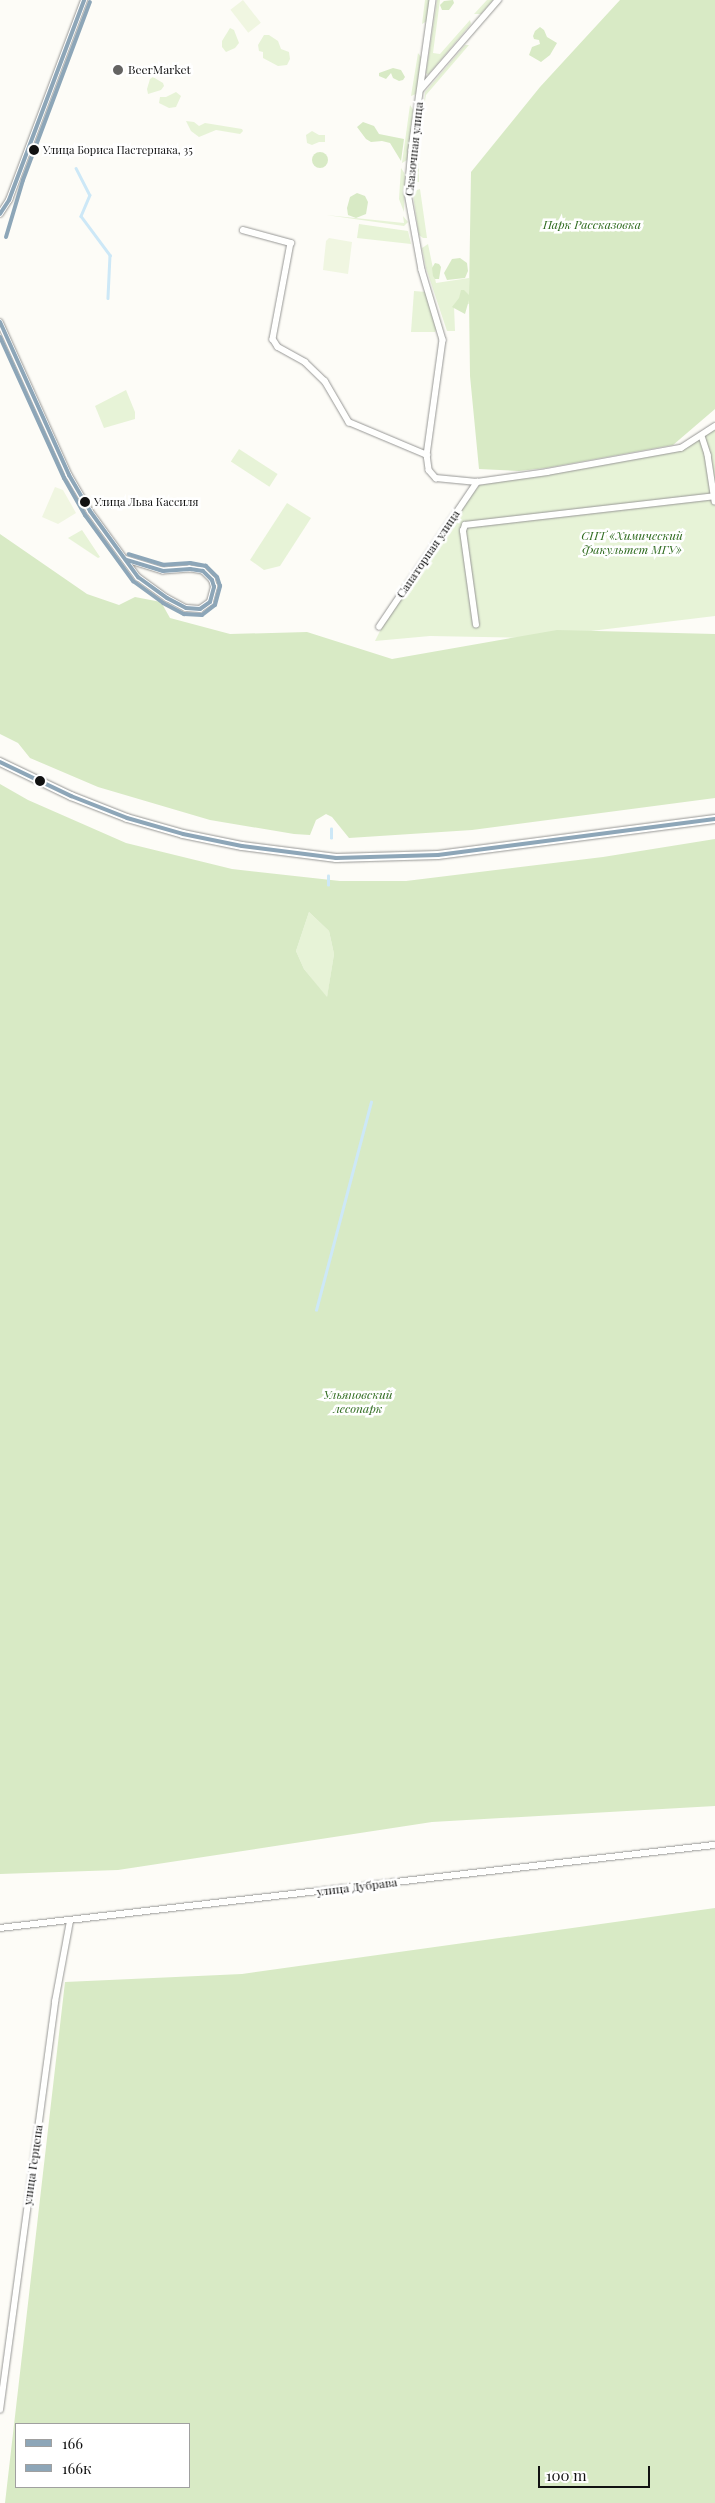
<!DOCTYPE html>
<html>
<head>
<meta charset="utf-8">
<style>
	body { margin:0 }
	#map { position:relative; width:715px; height:2503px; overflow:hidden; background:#fdfcf7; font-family:"Playfair Display",serif }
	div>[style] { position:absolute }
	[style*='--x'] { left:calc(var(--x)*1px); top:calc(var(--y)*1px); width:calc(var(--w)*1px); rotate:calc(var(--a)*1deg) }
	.green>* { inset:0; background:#e7f3d7; transform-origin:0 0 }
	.forest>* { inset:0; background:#d8eac5 }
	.round { border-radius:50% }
	.pitch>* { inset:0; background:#f0f6e1; transform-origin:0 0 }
	.stream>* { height:2.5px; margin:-1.25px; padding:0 1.25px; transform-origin:1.25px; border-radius:1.25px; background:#cde8f7 }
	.roads { filter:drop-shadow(0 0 1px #979795) drop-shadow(0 0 1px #979795) }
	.minor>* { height:5.5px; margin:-2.75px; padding:0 2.75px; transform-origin:2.75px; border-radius:2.75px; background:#fffffe }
	.tertiary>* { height:8px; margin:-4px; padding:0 4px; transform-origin:4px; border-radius:4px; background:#fffffe }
	.bus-1>* { height:4px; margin:-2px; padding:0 2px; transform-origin:2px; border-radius:2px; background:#8da6b8 }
	.bus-2>* { height:4px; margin:-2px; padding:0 2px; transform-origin:2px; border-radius:2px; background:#8da6b8 }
	.dots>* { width:14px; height:14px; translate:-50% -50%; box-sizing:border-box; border:2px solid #fff; border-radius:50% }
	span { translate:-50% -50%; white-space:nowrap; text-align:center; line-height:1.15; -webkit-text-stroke:5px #fff; paint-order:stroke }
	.bus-label { font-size:11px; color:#111 }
	.left { translate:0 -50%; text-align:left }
	.poi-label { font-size:12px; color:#111 }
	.street-label { font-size:12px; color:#111 }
	.park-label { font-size:12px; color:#2f6b1f; font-style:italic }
	.legend { position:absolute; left:15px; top:2423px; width:175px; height:65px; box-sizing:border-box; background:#fff; border:1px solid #a0a0a0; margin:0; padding:6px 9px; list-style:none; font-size:15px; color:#111 }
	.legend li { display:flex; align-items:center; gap:10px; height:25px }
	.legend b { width:25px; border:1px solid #a0a0a0 }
	.scale { position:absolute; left:538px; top:2466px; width:112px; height:22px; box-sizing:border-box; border:2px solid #111; border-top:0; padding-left:6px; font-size:15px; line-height:18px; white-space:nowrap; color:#111; -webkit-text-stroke:4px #fff; paint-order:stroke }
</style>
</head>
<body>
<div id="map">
	<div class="green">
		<i style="clip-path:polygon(425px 0,430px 0,427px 21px,422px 24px)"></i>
		<i style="clip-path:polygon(437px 0,440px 0,433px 53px,440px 54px,470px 20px,471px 24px,428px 75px,426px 73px)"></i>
		<i style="clip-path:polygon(487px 0,493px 0,481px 14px,474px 14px)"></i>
		<i style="clip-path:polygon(230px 28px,234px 30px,239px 43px,235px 48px,226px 52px,222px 47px,222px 41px)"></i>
		<i style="clip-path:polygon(264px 35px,269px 35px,278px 41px,281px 49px,289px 52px,290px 59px,287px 65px,278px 66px,263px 58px,263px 52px,259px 51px,258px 45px)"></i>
		<i style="clip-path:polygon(465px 45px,469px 45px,426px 95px,423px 113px,425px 92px)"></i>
		<i style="clip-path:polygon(418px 53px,421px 57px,417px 88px,416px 94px,411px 96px)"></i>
		<i style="clip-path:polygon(153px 77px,163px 83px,164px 86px,161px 90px,148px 94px,147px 89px,150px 79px)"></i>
		<i style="clip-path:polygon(176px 92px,181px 96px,176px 107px,169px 108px,159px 103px,160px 97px,166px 97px)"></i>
		<i style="clip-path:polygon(410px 105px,414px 111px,407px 160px,402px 163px)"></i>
		<i style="clip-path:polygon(186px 121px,194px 122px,199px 126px,205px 123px,242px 129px,243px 131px,240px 134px,216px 130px,199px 137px,191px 131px)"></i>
		<i style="clip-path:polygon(312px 131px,319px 135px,325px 135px,325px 142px,319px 142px,312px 145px,307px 143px,306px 135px)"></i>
		<i style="clip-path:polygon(419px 155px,419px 182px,415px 182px,416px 156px)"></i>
		<i style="clip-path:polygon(401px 168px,405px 174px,404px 212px,399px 199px)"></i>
		<i style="clip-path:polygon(420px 189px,427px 238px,423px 238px,419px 235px,413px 195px,414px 191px)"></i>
		<i style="clip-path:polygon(326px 215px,404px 223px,403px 216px,408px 222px,404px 226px)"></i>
		<i style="clip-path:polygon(359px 224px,408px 231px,411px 244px,357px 238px)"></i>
		<i style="clip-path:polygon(428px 244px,436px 283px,469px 278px,469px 304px,454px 306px,455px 331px,447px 331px,426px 268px,422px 248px)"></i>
		<i style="clip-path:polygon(414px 291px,426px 292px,437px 328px,435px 332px,411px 332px)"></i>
		<i style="clip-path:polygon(126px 390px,135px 412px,135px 419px,104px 428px,95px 406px)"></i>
		<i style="clip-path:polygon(715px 422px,715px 616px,533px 638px,430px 636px,375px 641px,383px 625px,479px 485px,686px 448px)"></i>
		<i style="left:239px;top:449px;width:46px;height:15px;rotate:33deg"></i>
		<i style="clip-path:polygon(287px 503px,311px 518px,280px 566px,264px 570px,250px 560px)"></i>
		<i style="clip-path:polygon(82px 530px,100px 557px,98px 558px,68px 538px)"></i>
		<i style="clip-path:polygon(309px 912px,329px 931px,334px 954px,327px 998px,304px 969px,296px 951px)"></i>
	</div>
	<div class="forest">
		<i style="clip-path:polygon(453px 0,454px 3px,449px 10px,442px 10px,440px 5px,444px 1px)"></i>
		<i style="clip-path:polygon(620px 0,715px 0,715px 409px,673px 445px,546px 468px,519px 471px,479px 469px,470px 376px,469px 300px,465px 314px,452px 307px,459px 298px,461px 290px,464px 290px,469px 295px,471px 172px,540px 87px)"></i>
		<i style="clip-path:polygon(540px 27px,544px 30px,547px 37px,557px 43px,550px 55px,541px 62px,529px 55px,532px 47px,540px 44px,539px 40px,534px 39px,533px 36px,535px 31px)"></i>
		<i style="clip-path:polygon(393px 68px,401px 70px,405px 77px,403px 80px,399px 81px,393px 78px,391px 73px,386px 79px,379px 76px,379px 73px)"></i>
		<i style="clip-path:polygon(363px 122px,374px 126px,379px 134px,404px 139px,401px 161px,390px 143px,382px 141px,371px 142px,366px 139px,357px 127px)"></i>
		<i class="round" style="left:312px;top:152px;width:16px;height:16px"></i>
		<i style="clip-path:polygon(357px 193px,365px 196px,368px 202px,366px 214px,356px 218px,348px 215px,347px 208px,350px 197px)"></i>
		<i style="clip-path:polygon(460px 258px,467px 263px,468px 271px,465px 278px,447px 280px,444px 273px,452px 259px)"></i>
		<i style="clip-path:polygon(435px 263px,439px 264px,441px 267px,439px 279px,435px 279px,433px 276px,432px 268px)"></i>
		<i style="clip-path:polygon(0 534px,87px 594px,119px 605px,135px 597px,161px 602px,170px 618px,230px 634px,307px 632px,392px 659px,557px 630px,715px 634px,715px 798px,472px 830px,349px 838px,332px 817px,326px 814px,316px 820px,310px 835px,294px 834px,210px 820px,98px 787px,30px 758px,18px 743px,0 734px)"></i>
		<i style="clip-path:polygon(evenodd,0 784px,28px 800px,126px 843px,232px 869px,340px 881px,406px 881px,603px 857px,715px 839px,715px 1806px,432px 1822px,118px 1870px,0 1874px,0 784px,309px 912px,329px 931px,334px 954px,327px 997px,304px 969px,296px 951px,309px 912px)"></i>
		<i style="clip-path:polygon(evenodd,715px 1908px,715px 2503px,5px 2503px,65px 1982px,242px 1974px,715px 1908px,16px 2424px,189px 2424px,189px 2487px,16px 2487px,16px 2424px)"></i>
	</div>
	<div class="pitch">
		<i style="left:243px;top:0;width:29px;height:16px;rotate:52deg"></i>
		<i style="clip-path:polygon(329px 238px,352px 242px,348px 274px,323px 270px,326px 241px)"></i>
		<i style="clip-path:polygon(55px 487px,63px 490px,76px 513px,58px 524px,42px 517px)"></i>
	</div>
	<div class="stream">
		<i style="--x:76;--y:168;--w:30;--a:63"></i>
		<i style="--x:90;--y:195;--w:23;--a:113"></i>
		<i style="--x:81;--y:216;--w:49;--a:53.4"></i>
		<i style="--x:110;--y:255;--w:43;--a:92.7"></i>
		<i style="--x:331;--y:838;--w:9;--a:-90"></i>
		<i style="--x:328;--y:885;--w:9;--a:-90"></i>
		<i style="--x:316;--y:1310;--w:215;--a:-75.2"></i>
	</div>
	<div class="roads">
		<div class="minor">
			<i style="--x:433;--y:0;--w:151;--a:98"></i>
			<i style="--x:412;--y:150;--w:43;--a:95.3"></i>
			<i style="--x:408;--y:193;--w:78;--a:79.7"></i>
			<i style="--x:422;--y:270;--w:73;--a:73.3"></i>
			<i style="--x:443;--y:340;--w:116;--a:97.9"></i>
			<i style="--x:427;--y:455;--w:15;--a:82"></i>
			<i style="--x:429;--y:470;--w:11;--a:49"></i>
			<i style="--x:436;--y:478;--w:41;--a:5.6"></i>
			<i style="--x:477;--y:482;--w:71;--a:-8.1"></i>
			<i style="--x:547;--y:472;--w:136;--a:-10.2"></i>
			<i style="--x:681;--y:448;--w:40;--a:-32.9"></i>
			<i style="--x:421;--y:89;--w:118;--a:-49.1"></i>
			<i style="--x:0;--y:214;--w:17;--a:-57"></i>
			<i style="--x:9;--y:200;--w:214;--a:-69.4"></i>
			<i style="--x:243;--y:230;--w:50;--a:15.2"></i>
			<i style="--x:291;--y:243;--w:98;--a:100.6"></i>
			<i style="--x:273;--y:339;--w:9;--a:58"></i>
			<i style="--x:278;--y:347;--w:31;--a:29"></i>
			<i style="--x:305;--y:362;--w:28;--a:44"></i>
			<i style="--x:325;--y:381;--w:48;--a:59.7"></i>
			<i style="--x:349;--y:422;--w:85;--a:22.9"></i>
			<i style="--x:0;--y:322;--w:168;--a:65.7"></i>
			<i style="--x:69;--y:475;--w:42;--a:59.7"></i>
			<i style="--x:90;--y:511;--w:82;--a:54"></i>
			<i style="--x:138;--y:577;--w:36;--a:36"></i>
			<i style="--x:167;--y:598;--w:21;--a:28"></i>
			<i style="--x:186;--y:608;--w:14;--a:4"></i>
			<i style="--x:200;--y:609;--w:12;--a:-35"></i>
			<i style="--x:210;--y:602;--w:16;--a:-75"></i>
			<i style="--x:214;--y:587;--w:7;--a:-106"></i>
			<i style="--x:212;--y:580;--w:13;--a:-135"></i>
			<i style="--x:203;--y:571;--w:13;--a:-171"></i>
			<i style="--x:190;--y:569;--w:27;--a:176"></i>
			<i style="--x:163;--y:571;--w:39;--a:-163"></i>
			<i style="--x:702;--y:436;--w:20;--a:72"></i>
			<i style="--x:708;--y:455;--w:47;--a:81.3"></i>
			<i style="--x:476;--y:625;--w:95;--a:-97.9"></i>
			<i style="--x:463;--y:531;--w:6;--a:-72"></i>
			<i style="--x:465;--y:525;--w:252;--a:-6.6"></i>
			<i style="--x:379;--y:627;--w:175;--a:-55.9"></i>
			<i style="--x:0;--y:1928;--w:719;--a:-6.63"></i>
			<i style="--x:0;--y:2410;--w:412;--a:-82.3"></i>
			<i style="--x:55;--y:2002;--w:82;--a:-79.5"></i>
		</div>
		<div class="tertiary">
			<i style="--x:0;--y:762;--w:79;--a:25.6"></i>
			<i style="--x:71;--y:796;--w:60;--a:21.4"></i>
			<i style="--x:127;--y:818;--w:58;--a:15.9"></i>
			<i style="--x:183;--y:834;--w:60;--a:11.5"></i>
			<i style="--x:242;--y:846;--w:95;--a:7.3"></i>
			<i style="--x:336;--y:858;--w:102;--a:-1.7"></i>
			<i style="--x:438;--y:855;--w:279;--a:-7.4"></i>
		</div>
	</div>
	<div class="bus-1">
		<i style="--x:0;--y:214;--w:17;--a:-57"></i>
		<i style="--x:9;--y:200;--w:214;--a:-69.4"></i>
		<i style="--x:0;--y:322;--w:168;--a:65.7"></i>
		<i style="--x:69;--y:475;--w:42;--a:59.7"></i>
		<i style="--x:90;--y:511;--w:82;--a:54"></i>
		<i style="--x:138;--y:577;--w:36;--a:36"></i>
		<i style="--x:167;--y:598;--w:21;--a:28"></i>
		<i style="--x:186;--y:608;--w:14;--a:4"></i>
		<i style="--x:200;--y:609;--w:12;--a:-35"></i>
		<i style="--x:210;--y:602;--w:16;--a:-75"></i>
		<i style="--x:214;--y:587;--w:7;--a:-106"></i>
		<i style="--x:212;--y:580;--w:13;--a:-135"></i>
		<i style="--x:203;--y:571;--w:13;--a:-171"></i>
		<i style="--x:190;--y:569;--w:27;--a:176"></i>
		<i style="--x:163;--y:571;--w:39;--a:-163"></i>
		<i style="--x:0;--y:762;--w:79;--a:25.6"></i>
		<i style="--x:71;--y:796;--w:60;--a:21.4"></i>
		<i style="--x:127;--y:818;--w:58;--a:15.9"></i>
		<i style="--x:183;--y:834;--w:60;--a:11.5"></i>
		<i style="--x:242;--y:846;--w:95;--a:7.3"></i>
		<i style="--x:336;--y:858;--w:102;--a:-1.7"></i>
		<i style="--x:438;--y:855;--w:279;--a:-7.4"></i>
	</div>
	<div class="bus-2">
		<i style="--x:6;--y:237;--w:59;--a:-73.4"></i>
		<i style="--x:23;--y:180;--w:190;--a:-69.4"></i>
		<i style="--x:0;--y:337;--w:155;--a:65.6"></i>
		<i style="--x:64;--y:478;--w:43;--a:60.4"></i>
		<i style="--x:85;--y:515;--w:82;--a:54"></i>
		<i style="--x:133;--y:581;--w:37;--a:36"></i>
		<i style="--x:163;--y:603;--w:24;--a:28"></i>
		<i style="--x:184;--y:614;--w:18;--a:3"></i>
		<i style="--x:202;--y:615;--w:16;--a:-38"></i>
		<i style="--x:215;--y:605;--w:20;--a:-75"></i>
		<i style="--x:220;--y:586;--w:9;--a:-108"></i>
		<i style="--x:217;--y:577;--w:16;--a:-135"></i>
		<i style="--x:206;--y:566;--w:16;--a:-169"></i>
		<i style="--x:190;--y:563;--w:26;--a:176"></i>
		<i style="--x:164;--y:565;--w:37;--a:-163"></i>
	</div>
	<div class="dots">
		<i style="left:118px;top:70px;background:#646362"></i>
		<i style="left:34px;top:150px;background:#111"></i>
		<i style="left:85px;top:502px;background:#111"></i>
		<i style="left:40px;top:781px;background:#111"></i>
	</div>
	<div class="bus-label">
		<span class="left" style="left:43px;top:150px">Улица Бориса Пастернака, 35</span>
		<span class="left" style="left:94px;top:502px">Улица Льва Кассиля</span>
	</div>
	<div class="poi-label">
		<span class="left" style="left:128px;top:70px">BeerMarket</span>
	</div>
	<div class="street-label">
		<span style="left:414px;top:149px;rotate:-84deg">Сказочная улица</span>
		<span style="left:428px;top:554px;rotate:-56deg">Санаторная улица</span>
		<span style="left:357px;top:1887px;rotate:-7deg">улица Дубрава</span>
		<span style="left:33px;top:2165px;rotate:-82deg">улица Герцена</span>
	</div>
	<div class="park-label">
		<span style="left:592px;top:225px">Парк Рассказовка</span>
		<span style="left:632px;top:543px">СНТ «Химический<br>Факультет МГУ»</span>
		<span style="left:358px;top:1402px">Ульяновский<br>лесопарк</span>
	</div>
	<ul class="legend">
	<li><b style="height:6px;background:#8da6b8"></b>166</li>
	<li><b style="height:6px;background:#8da6b8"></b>166к</li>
	</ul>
	<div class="scale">100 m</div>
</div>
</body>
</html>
